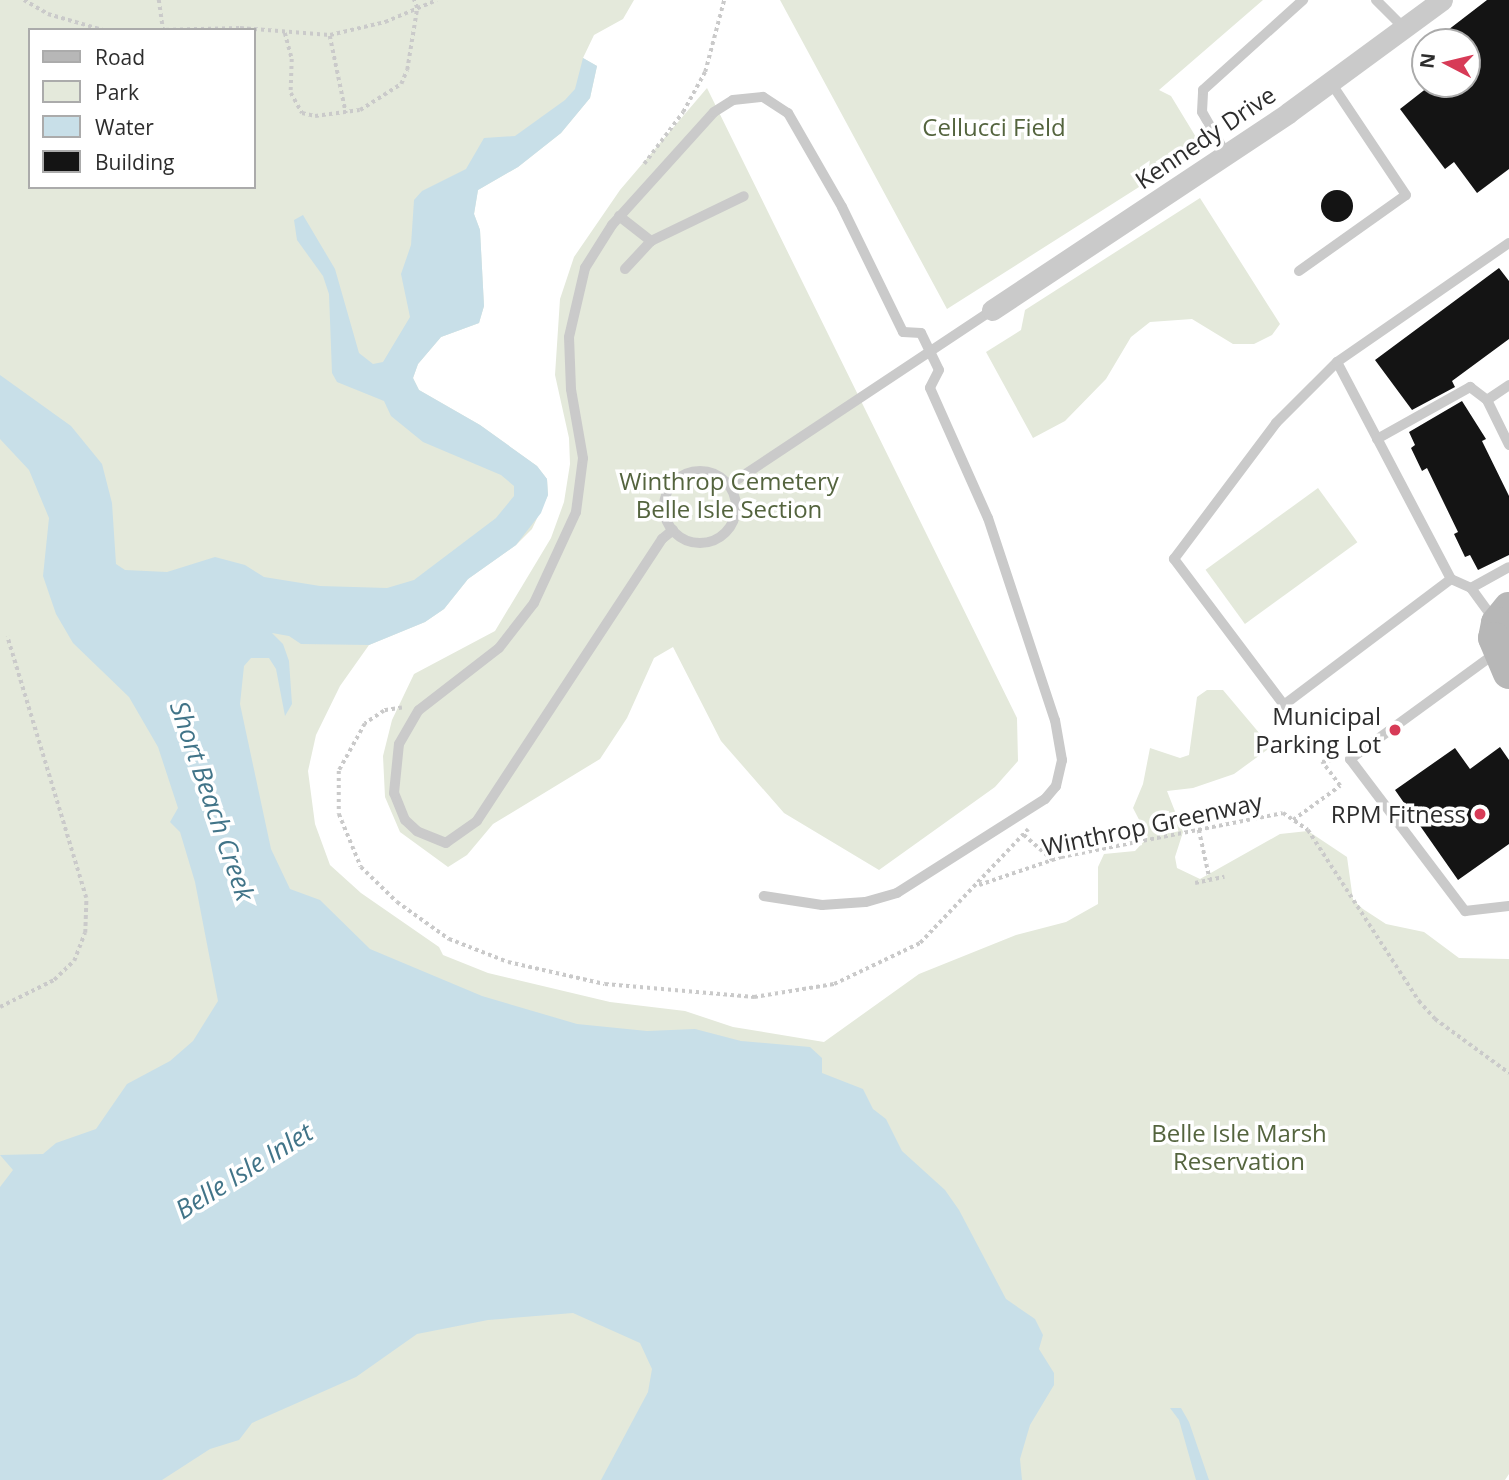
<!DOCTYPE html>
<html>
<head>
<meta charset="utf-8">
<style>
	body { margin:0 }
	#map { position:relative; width:1509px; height:1480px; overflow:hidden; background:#fff; font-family:"Open Sans",sans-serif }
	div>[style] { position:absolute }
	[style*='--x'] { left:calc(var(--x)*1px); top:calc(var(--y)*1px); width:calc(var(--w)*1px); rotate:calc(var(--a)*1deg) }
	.green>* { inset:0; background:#e4e9db; transform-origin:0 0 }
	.water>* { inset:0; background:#c8dfe8 }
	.building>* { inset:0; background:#141414 }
	.round { border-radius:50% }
	.path>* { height:3.5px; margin-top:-1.75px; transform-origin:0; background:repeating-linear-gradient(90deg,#cacaca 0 3.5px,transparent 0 7px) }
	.lane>* { height:10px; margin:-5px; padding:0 5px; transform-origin:5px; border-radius:5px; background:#cacaca }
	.lane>.ring { margin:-5px; padding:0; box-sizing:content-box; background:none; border:10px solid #cacaca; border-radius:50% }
	.street>* { height:21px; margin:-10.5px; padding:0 10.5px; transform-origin:10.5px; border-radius:10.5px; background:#cacaca }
	.secondary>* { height:32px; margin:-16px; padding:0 16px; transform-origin:16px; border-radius:16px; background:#b7b7b7 }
	.dots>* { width:19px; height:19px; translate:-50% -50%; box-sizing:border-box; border:4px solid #fff; border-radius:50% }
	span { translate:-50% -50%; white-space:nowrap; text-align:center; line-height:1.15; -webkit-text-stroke:7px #fff; paint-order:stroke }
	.park-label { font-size:24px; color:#54643e }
	.street-label { font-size:24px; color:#2d2d2d }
	.poi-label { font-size:24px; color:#2d2d2d }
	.right { translate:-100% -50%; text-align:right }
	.water-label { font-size:26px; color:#417488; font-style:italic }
	.legend { position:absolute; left:28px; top:28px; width:228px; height:161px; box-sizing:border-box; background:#fff; border:2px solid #ababab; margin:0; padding:9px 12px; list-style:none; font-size:21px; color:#2d2d2d }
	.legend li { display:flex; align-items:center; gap:14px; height:35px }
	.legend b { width:35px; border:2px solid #ababab }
	.north { position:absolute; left:1411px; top:28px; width:70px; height:70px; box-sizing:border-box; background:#fff; border:2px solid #ababab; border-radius:50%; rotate:277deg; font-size:19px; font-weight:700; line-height:28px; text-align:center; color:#2d2d2d }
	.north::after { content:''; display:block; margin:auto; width:24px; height:32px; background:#d73b57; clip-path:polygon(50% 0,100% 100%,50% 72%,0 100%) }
</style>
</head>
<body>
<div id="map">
	<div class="green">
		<i style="clip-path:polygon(evenodd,0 0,634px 0,623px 19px,594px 35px,583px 58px,597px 66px,590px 98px,561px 133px,518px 167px,478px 190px,474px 214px,480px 230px,484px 306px,479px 323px,441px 337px,418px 364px,413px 378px,419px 390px,480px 425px,537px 466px,547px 479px,548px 495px,532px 529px,516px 545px,468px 579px,444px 609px,425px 622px,369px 645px,340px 686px,316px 735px,308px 771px,315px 824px,330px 865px,361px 893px,439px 947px,443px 955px,488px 973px,610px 1002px,685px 1011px,733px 1027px,824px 1042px,919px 974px,1016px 935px,1066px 922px,1098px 904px,1098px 867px,1104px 854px,1135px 851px,1148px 837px,1133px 808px,1143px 784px,1150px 748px,1180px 758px,1189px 755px,1197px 697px,1207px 690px,1223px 690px,1271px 747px,1234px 774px,1193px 788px,1167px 791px,1183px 832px,1175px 857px,1177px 868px,1200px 879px,1280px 834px,1308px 831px,1347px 857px,1353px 900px,1363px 909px,1386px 924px,1424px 932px,1459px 958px,1509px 959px,1509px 1474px,1505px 1480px,0 1480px,0 0,30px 30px,254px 30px,254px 187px,30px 187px,30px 30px)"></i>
		<i style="clip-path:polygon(780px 0,1263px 0,1159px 90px,1171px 96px,1202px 147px,947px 309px)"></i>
		<i style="clip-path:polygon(707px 88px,1017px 718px,1018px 761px,995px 787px,879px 870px,784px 813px,721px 741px,673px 647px,654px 658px,627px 718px,600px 759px,493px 824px,467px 855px,448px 867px,400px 832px,385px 797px,383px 756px,392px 720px,414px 674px,495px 631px,551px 538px,564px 502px,570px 464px,569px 438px,555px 375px,560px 299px,574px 257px,620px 190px)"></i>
		<i style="clip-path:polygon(1200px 198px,1280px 324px,1272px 335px,1254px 344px,1233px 344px,1192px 319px,1150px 322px,1131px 337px,1106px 379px,1065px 421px,1033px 438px,986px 352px,1021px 330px,1025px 310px)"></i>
		<i style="left:1318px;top:488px;width:67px;height:139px;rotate:54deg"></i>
	</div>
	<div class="water">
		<i style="clip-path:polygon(583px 58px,597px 66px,590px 98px,561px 133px,518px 167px,478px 190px,474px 214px,480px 230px,484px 306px,479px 323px,441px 337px,418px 364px,413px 378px,419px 390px,480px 425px,537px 466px,547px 479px,548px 495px,541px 513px,516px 545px,468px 579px,444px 609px,425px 622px,369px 645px,301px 644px,289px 636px,272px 633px,283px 644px,289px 661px,292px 704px,285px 716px,276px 669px,269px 658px,251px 658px,244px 666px,240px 704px,271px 849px,290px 889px,320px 900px,370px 949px,482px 996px,577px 1024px,647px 1031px,695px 1029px,741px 1041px,810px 1047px,822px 1058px,822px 1073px,863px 1089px,873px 1109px,886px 1119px,902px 1151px,945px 1190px,959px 1210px,1006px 1299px,1035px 1319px,1043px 1335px,1039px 1349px,1054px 1373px,1054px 1385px,1030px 1425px,1020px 1459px,1022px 1480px,601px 1480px,648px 1392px,652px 1369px,640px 1343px,573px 1313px,488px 1320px,417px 1334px,356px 1377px,252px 1423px,239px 1440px,210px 1449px,162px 1480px,0 1480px,0 1187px,13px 1170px,0 1155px,43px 1154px,56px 1143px,96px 1129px,127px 1084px,170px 1061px,193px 1041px,218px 1001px,195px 882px,180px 832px,170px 822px,178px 808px,158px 747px,129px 697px,73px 643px,56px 614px,43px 576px,49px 518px,29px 470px,0 439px,0 375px,71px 426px,102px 464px,112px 503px,116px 564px,125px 570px,167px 572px,215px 557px,245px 565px,264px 577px,320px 586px,387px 588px,414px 580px,496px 518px,514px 496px,514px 486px,501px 475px,423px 442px,391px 416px,384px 401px,337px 382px,332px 373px,329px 294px,323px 276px,297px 240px,294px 220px,303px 215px,335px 269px,359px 353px,373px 364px,383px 362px,410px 317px,401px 274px,411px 245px,414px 200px,422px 191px,466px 169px,484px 138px,515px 136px,565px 100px,575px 89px)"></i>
		<i style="clip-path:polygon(1170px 1408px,1181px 1408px,1189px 1422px,1209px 1480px,1196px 1480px,1179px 1420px)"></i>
	</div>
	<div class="building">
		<i style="clip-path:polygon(1487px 0,1509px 0,1509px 169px,1477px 193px,1454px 162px,1445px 169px,1400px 109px,1432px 84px,1467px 84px,1467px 42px,1457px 42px,1448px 30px)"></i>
		<i class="round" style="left:1321px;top:190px;width:32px;height:32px"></i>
		<i style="clip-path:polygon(1499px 268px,1509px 281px,1509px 339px,1452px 381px,1455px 387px,1412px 410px,1375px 360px)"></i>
		<i style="clip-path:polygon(1462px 401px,1486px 439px,1482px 441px,1509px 496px,1509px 555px,1478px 570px,1470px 555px,1465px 557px,1454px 534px,1458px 532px,1427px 468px,1422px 471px,1411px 448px,1415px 445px,1409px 432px)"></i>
		<i style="clip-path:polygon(1500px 747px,1509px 760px,1509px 844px,1458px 880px,1395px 790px,1455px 748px,1470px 769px)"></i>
	</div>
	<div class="path">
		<i style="--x:24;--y:0;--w:28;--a:30"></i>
		<i style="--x:48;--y:14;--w:57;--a:16.2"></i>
		<i style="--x:159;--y:0;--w:30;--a:82"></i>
		<i style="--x:159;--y:30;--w:81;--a:-1.4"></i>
		<i style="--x:240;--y:28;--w:90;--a:4.4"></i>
		<i style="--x:330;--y:35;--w:57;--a:-13.3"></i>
		<i style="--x:385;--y:22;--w:56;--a:-22.9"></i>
		<i style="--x:285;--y:33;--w:27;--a:75"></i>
		<i style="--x:292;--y:59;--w:34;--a:92"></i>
		<i style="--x:291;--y:93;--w:23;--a:61"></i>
		<i style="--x:302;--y:113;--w:13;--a:13"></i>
		<i style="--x:315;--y:116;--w:45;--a:-7.6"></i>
		<i style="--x:360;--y:110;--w:49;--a:-32.4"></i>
		<i style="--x:401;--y:84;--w:15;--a:-67"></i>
		<i style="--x:407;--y:70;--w:63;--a:-80.8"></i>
		<i style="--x:417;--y:8;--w:9;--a:-111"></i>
		<i style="--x:330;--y:36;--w:79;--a:78.3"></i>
		<i style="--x:644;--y:164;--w:65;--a:-53.1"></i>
		<i style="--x:683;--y:112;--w:46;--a:-61.2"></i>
		<i style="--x:705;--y:72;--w:74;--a:-75.2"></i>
		<i style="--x:402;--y:708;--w:18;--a:171"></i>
		<i style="--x:384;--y:711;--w:23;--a:146"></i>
		<i style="--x:365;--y:724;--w:54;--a:119"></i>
		<i style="--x:339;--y:771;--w:43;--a:90"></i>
		<i style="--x:339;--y:814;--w:57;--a:67.5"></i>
		<i style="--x:361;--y:867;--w:50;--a:44.2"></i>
		<i style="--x:397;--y:902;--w:64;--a:35.4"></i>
		<i style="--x:449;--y:939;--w:63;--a:21.3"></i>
		<i style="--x:508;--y:962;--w:99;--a:12.8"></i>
		<i style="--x:605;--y:984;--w:150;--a:5"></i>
		<i style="--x:754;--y:997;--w:81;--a:-9.2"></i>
		<i style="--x:834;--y:984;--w:95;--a:-25.5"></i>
		<i style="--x:920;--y:943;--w:157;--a:-46.5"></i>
		<i style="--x:1293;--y:820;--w:58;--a:-35.9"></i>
		<i style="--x:1340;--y:786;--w:30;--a:-127"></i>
		<i style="--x:1322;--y:762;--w:14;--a:-12"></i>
		<i style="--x:1199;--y:830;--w:51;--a:77.6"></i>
		<i style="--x:1024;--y:835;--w:38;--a:41"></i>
		<i style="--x:1195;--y:883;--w:30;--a:-12"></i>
		<i style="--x:979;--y:885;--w:87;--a:-18.9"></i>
		<i style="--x:1061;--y:857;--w:226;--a:-11.2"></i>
		<i style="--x:1283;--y:813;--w:30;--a:34"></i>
		<i style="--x:1308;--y:830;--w:204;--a:57"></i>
		<i style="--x:1419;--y:1001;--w:24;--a:48"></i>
		<i style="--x:1435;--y:1019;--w:92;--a:36.1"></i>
		<i style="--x:0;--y:1007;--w:60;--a:-26.6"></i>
		<i style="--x:54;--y:980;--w:28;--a:-44"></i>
		<i style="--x:74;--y:961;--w:30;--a:-69"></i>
		<i style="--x:85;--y:933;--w:35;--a:-88"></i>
		<i style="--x:86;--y:898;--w:273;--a:-106.8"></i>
	</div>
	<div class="lane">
		<i style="--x:1376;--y:0;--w:40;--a:45"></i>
		<i style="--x:1226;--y:154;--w:48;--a:-119.7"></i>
		<i style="--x:1202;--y:112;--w:22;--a:-87"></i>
		<i style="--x:1203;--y:90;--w:135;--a:-42"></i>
		<i style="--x:619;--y:216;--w:41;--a:38"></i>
		<i style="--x:625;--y:269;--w:38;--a:-47"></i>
		<i style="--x:651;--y:241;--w:103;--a:-25.8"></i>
		<i style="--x:1299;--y:271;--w:131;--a:-35.4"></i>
		<i style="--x:1406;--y:195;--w:135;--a:-123.8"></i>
		<i style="--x:1337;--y:362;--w:245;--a:62.3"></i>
		<i style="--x:1451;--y:579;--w:22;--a:24"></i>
		<i style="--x:1471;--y:588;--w:41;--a:54"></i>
		<i style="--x:1487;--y:400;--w:27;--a:-34"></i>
		<i style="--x:1377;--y:439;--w:107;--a:-29.2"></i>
		<i style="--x:1470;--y:387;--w:21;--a:37"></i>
		<i style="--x:1487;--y:400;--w:50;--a:63.9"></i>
		<i class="ring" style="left:664px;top:471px;width:62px;height:62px"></i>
		<i style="--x:729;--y:485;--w:316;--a:-33.6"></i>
		<i style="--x:673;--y:530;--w:14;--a:141"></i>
		<i style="--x:662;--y:539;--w:337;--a:123.3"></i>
		<i style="--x:477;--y:821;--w:38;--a:145"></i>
		<i style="--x:446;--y:843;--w:31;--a:-158"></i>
		<i style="--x:417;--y:831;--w:16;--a:-137"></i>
		<i style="--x:405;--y:820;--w:29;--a:-112"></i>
		<i style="--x:394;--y:793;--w:49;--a:-84.2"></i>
		<i style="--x:399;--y:744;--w:39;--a:-60"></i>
		<i style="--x:419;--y:710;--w:101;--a:-37.8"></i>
		<i style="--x:499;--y:648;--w:57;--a:-52.1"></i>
		<i style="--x:534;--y:603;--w:100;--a:-65.2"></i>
		<i style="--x:576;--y:512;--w:54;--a:-82.6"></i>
		<i style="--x:583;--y:458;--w:70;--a:-99.9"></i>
		<i style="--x:571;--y:389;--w:52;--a:-92.2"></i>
		<i style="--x:569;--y:337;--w:71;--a:-76.9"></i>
		<i style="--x:585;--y:268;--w:51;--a:-57.9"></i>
		<i style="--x:612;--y:225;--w:152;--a:-47.9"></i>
		<i style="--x:714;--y:112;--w:22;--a:-32"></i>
		<i style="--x:733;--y:100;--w:30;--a:-6"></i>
		<i style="--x:763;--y:97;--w:30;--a:33"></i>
		<i style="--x:788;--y:113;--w:108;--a:60.1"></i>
		<i style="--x:842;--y:207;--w:139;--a:64"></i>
		<i style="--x:903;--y:332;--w:18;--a:3"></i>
		<i style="--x:921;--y:333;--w:41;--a:64.1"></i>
		<i style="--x:939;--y:370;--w:20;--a:117"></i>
		<i style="--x:930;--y:388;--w:142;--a:66"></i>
		<i style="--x:988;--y:518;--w:213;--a:71.7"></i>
		<i style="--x:1055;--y:720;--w:41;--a:80.1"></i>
		<i style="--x:1062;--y:760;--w:27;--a:103"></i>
		<i style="--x:1056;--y:786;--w:17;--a:130"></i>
		<i style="--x:1045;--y:799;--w:175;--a:147.6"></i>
		<i style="--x:897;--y:893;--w:33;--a:164"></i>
		<i style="--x:865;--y:902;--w:43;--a:176"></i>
		<i style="--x:822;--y:905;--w:59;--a:-171.2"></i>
		<i style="--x:1451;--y:579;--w:209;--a:143"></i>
		<i style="--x:1284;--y:705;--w:183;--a:-127"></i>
		<i style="--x:1174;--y:559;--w:170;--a:-53.1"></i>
		<i style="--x:1276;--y:423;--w:86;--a:-45"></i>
		<i style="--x:1337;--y:362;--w:209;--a:-34.7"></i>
		<i style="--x:1471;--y:588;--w:43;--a:-28.9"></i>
		<i style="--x:1497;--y:652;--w:182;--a:143.9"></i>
		<i style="--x:1350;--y:759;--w:191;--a:52.9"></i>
		<i style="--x:1465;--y:911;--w:44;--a:-6.5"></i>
	</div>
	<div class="street">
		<i style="--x:992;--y:310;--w:356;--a:-33.6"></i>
		<i style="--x:1288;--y:113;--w:191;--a:-36.3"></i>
	</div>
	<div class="secondary">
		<i style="--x:1509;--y:608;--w:19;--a:129"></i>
		<i style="--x:1497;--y:623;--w:15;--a:101"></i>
		<i style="--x:1494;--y:638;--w:38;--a:67"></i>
	</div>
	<div class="dots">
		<i style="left:1395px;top:730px;background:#d73b57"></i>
		<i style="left:1480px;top:814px;background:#d73b57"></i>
	</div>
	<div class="park-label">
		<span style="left:994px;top:127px">Cellucci Field</span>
		<span style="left:729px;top:495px">Winthrop Cemetery<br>Belle Isle Section</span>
		<span style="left:1239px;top:1147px">Belle Isle Marsh<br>Reservation</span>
	</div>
	<div class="street-label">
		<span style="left:1205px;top:137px;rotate:-34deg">Kennedy Drive</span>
		<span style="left:1152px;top:824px;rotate:-12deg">Winthrop Greenway</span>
	</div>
	<div class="poi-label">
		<span class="right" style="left:1381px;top:730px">Municipal<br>Parking Lot</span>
		<span class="right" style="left:1466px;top:814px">RPM Fitness</span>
	</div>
	<div class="water-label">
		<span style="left:212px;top:801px;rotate:71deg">Short Beach Creek</span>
		<span style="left:244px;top:1171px;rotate:-32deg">Belle Isle Inlet</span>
	</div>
	<ul class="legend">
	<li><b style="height:9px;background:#b7b7b7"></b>Road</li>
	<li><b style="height:19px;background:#e4e9db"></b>Park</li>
	<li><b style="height:19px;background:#c8dfe8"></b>Water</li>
	<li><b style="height:19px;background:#141414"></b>Building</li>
	</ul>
	<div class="north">N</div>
</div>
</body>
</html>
